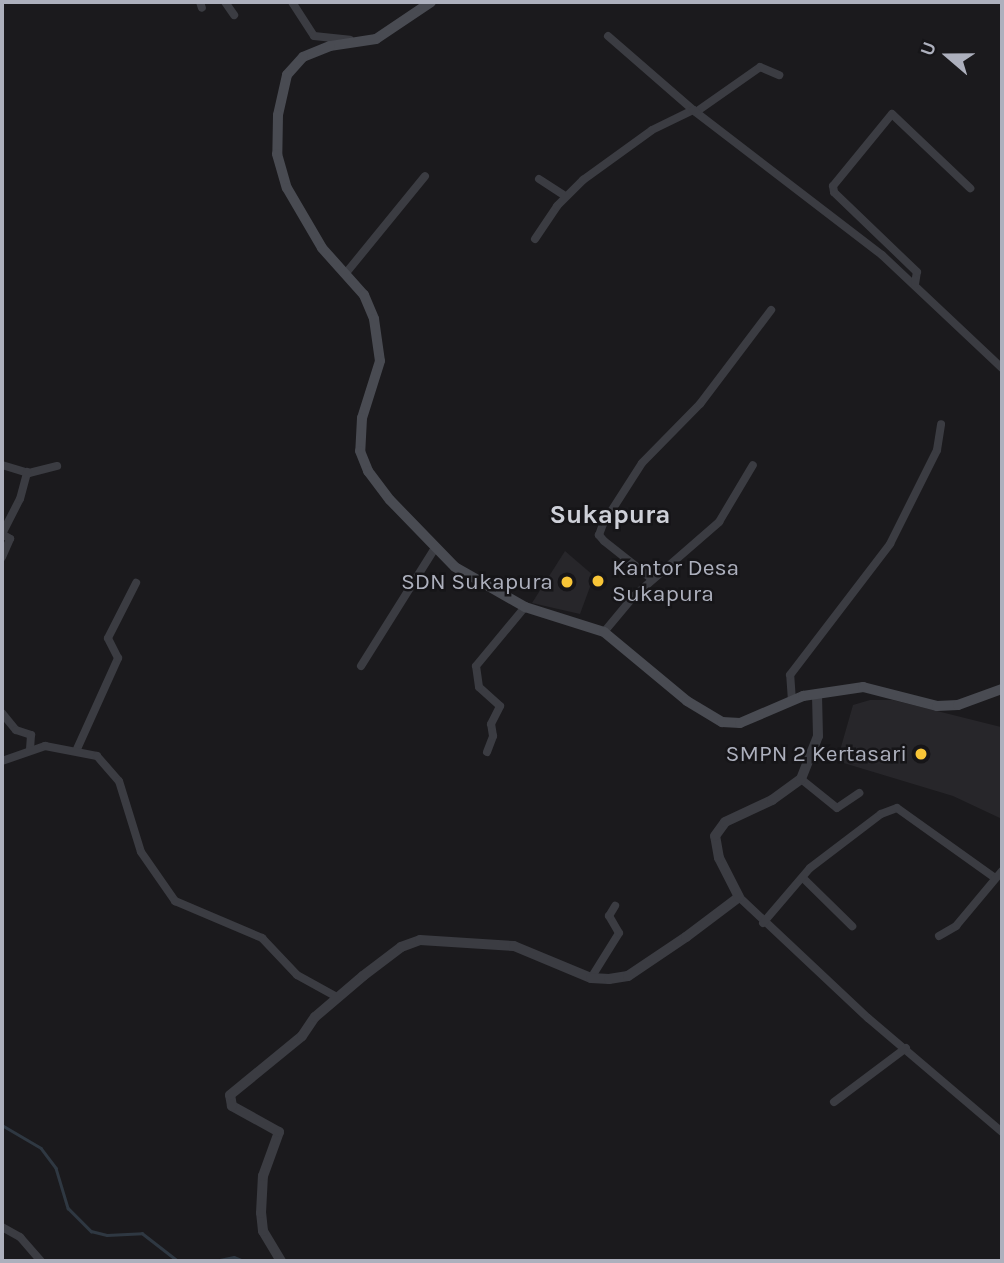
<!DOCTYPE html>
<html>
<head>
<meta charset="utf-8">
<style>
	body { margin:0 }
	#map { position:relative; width:1004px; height:1263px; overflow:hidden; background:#1b1a1d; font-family:Karla,sans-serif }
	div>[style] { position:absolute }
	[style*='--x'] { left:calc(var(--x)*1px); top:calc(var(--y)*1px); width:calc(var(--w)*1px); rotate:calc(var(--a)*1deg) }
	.built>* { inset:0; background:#27262a }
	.stream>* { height:2.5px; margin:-1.25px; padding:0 1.25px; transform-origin:1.25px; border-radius:1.25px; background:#2f3842 }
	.minor>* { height:8px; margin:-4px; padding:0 4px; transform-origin:4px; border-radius:4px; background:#3b3c42 }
	.tertiary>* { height:10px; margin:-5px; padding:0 5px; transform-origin:5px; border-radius:5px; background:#3b3c42 }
	.secondary>* { height:10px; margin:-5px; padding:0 5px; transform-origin:5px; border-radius:5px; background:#494b52 }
	.dots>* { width:19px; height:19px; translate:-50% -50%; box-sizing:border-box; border:4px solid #161518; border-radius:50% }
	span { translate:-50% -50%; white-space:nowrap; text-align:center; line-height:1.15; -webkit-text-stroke:5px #161518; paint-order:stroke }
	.poi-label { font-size:23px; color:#adb0bd }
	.left { translate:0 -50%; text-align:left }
	.right { translate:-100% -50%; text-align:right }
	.quarter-label { font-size:26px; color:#ced0d8; font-weight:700 }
	.frame { position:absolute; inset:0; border:4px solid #adb0bd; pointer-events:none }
	.north { position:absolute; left:913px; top:21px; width:70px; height:70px; -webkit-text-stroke:5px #161518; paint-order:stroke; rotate:290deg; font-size:19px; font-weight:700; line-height:28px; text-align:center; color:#adb0bd }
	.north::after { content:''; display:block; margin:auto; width:24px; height:32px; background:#adb0bd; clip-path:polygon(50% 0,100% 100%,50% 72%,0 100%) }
</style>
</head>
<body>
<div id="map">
	<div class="built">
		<i style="clip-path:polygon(565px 551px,594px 576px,580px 614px,532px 603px)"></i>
		<i style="clip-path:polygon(870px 700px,893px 700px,1001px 727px,1002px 819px,953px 796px,837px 761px,853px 705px)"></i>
	</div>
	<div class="stream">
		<i style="--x:2;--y:1125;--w:45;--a:30.5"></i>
		<i style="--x:41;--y:1148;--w:25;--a:53"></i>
		<i style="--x:56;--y:1168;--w:42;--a:73.3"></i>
		<i style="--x:68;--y:1208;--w:33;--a:45"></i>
		<i style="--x:91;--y:1231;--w:16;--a:14"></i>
		<i style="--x:107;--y:1235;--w:35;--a:-3"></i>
		<i style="--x:142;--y:1233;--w:46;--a:37.9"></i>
		<i style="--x:215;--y:1261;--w:19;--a:-12"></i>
		<i style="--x:234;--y:1257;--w:11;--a:22"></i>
	</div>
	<div class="minor">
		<i style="--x:200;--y:2;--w:6;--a:72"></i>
		<i style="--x:225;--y:2;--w:16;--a:55"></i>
		<i style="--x:292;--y:2;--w:40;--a:57.1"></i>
		<i style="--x:314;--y:36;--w:36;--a:6"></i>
		<i style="--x:608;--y:36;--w:113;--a:41"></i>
		<i style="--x:696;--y:112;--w:78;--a:-35.1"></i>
		<i style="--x:760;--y:67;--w:21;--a:23"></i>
		<i style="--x:539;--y:179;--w:31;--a:33"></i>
		<i style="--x:535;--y:239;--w:40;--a:-56"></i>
		<i style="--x:557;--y:206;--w:37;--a:-45"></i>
		<i style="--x:583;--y:180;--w:85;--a:-35.9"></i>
		<i style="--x:652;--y:130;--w:46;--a:-26"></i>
		<i style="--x:693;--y:110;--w:238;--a:37.5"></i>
		<i style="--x:882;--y:255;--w:165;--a:43.3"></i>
		<i style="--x:346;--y:273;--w:125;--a:-50.8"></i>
		<i style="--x:915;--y:284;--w:12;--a:-81"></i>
		<i style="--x:917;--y:272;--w:115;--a:-136.1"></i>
		<i style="--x:834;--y:192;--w:6;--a:-99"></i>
		<i style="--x:833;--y:186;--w:93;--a:-50.7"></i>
		<i style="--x:892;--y:114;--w:108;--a:43.5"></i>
		<i style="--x:2;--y:465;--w:28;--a:17"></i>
		<i style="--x:29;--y:473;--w:29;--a:-14"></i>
		<i style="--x:2;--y:557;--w:20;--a:-66"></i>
		<i style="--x:10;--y:539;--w:9;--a:-148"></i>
		<i style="--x:2;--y:534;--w:39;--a:-63"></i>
		<i style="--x:20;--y:499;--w:28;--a:-75"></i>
		<i style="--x:652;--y:579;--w:61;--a:-141.6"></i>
		<i style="--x:604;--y:541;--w:8;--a:-130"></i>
		<i style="--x:599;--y:535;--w:12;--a:-70"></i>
		<i style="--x:603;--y:524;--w:72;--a:-57.4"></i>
		<i style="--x:642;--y:463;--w:83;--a:-45.5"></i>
		<i style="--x:700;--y:404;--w:118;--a:-52.9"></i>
		<i style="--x:604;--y:632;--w:47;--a:-50.2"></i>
		<i style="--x:634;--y:596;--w:113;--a:-41"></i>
		<i style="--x:719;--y:522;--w:66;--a:-59.2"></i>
		<i style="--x:361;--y:666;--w:139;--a:-57.9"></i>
		<i style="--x:792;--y:701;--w:26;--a:-94"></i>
		<i style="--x:790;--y:675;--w:165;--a:-52.6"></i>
		<i style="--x:890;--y:544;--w:105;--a:-63.4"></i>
		<i style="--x:937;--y:450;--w:26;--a:-81"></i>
		<i style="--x:2;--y:713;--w:22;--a:51"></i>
		<i style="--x:16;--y:730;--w:16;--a:18"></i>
		<i style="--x:31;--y:735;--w:14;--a:94"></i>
		<i style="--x:77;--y:749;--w:100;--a:-65.7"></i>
		<i style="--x:118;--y:658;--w:22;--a:-117"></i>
		<i style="--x:108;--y:638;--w:62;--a:-63"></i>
		<i style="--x:487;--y:752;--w:17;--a:-69"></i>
		<i style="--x:493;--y:736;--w:12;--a:-99"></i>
		<i style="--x:491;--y:724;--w:20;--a:-63"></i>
		<i style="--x:500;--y:706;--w:28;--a:-138"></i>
		<i style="--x:479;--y:687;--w:21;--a:-98"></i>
		<i style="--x:476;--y:666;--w:77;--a:-50.3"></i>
		<i style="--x:2;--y:761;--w:46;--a:-19.2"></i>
		<i style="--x:45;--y:746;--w:53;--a:10.9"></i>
		<i style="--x:97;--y:756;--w:33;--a:49"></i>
		<i style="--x:119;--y:781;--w:74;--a:72.8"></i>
		<i style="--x:141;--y:852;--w:60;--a:55.2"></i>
		<i style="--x:175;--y:901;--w:95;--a:23"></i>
		<i style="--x:262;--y:938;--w:51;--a:46.6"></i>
		<i style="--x:297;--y:975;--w:46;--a:28.8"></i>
		<i style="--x:801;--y:779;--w:46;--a:38.9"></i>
		<i style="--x:837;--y:808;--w:27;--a:-34"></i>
		<i style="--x:803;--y:878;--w:69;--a:44.4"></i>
		<i style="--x:739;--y:897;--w:177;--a:43.2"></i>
		<i style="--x:868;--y:1018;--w:176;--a:40.4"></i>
		<i style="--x:763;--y:923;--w:72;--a:-49.5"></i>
		<i style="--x:810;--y:868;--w:89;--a:-37.3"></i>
		<i style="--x:881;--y:814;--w:17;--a:-21"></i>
		<i style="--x:897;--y:808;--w:120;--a:35.5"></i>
		<i style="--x:939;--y:936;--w:20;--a:-30"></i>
		<i style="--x:956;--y:926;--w:72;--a:-50.1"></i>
		<i style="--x:591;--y:978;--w:53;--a:-58.1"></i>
		<i style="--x:619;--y:933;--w:20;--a:-120"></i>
		<i style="--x:609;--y:916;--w:12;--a:-59"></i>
		<i style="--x:834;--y:1102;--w:90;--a:-36.9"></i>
		<i style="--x:2;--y:1227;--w:21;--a:29"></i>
		<i style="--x:20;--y:1237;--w:32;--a:49"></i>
	</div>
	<div class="tertiary">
		<i style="--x:281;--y:1261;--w:35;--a:-121"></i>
		<i style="--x:263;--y:1231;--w:18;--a:-96"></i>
		<i style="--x:261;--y:1213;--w:37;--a:-87"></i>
		<i style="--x:263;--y:1176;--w:47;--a:-70"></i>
		<i style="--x:279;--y:1132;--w:54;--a:-151"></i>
		<i style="--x:232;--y:1106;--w:11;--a:-100"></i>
		<i style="--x:230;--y:1095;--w:93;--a:-39.3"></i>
		<i style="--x:302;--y:1036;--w:23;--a:-56"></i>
		<i style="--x:315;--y:1017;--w:63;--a:-40.5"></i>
		<i style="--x:363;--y:976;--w:48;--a:-37.3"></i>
		<i style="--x:401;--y:947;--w:20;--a:-20"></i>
		<i style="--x:420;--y:940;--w:94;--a:3.7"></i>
		<i style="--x:514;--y:946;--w:83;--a:22.6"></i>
		<i style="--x:591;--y:978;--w:18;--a:3"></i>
		<i style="--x:609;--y:979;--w:19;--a:-9"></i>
		<i style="--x:628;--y:976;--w:70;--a:-33.9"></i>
		<i style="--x:686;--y:937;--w:66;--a:-37"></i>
		<i style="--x:739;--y:897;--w:44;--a:-117.1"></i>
		<i style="--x:719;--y:858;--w:22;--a:-100"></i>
		<i style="--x:715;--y:836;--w:17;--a:-54"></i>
		<i style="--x:725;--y:822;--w:52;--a:-25.1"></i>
		<i style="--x:772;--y:800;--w:36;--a:-36"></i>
		<i style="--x:801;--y:779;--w:46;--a:-68.4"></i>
		<i style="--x:818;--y:736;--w:42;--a:-91.4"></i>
	</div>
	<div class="secondary">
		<i style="--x:431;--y:2;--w:66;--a:146.1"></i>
		<i style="--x:376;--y:39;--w:47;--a:171.3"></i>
		<i style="--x:330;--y:46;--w:29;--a:158"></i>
		<i style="--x:303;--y:57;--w:24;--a:132"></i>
		<i style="--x:287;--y:75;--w:41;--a:102.7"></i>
		<i style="--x:278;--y:115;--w:39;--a:91"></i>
		<i style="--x:277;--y:154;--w:35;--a:74"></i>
		<i style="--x:287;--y:188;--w:69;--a:59.7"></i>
		<i style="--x:322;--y:248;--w:63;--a:48.2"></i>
		<i style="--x:364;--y:295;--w:26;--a:67"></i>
		<i style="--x:374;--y:319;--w:42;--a:81.9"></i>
		<i style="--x:380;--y:361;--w:60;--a:107.5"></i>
		<i style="--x:362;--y:418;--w:33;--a:93"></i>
		<i style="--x:360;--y:451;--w:22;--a:68"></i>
		<i style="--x:368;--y:471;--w:36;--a:53"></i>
		<i style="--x:390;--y:500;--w:93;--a:45.9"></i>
		<i style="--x:455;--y:567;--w:81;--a:29.7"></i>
		<i style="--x:525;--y:607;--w:83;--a:17.6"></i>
		<i style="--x:604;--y:632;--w:108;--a:39.7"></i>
		<i style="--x:687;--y:701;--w:41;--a:31"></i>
		<i style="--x:722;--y:722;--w:18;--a:3"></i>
		<i style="--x:740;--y:723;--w:69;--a:-23.2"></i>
		<i style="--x:803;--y:696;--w:61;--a:-8.5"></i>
		<i style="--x:863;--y:687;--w:76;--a:14.4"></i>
		<i style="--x:937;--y:706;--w:21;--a:-3"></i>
		<i style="--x:958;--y:705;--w:47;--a:-20"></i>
	</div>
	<div class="dots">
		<i style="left:598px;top:581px;background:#f8c537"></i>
		<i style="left:567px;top:582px;background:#f8c537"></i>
		<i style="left:921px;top:754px;background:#f8c537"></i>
	</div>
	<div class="poi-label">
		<span class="left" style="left:612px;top:581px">Kantor Desa<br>Sukapura</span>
		<span class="right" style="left:553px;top:582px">SDN Sukapura</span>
		<span class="right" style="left:907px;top:754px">SMPN 2 Kertasari</span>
	</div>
	<div class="quarter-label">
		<span style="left:610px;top:515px">Sukapura</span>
	</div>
	<div class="frame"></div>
	<div class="north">U</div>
</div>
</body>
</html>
